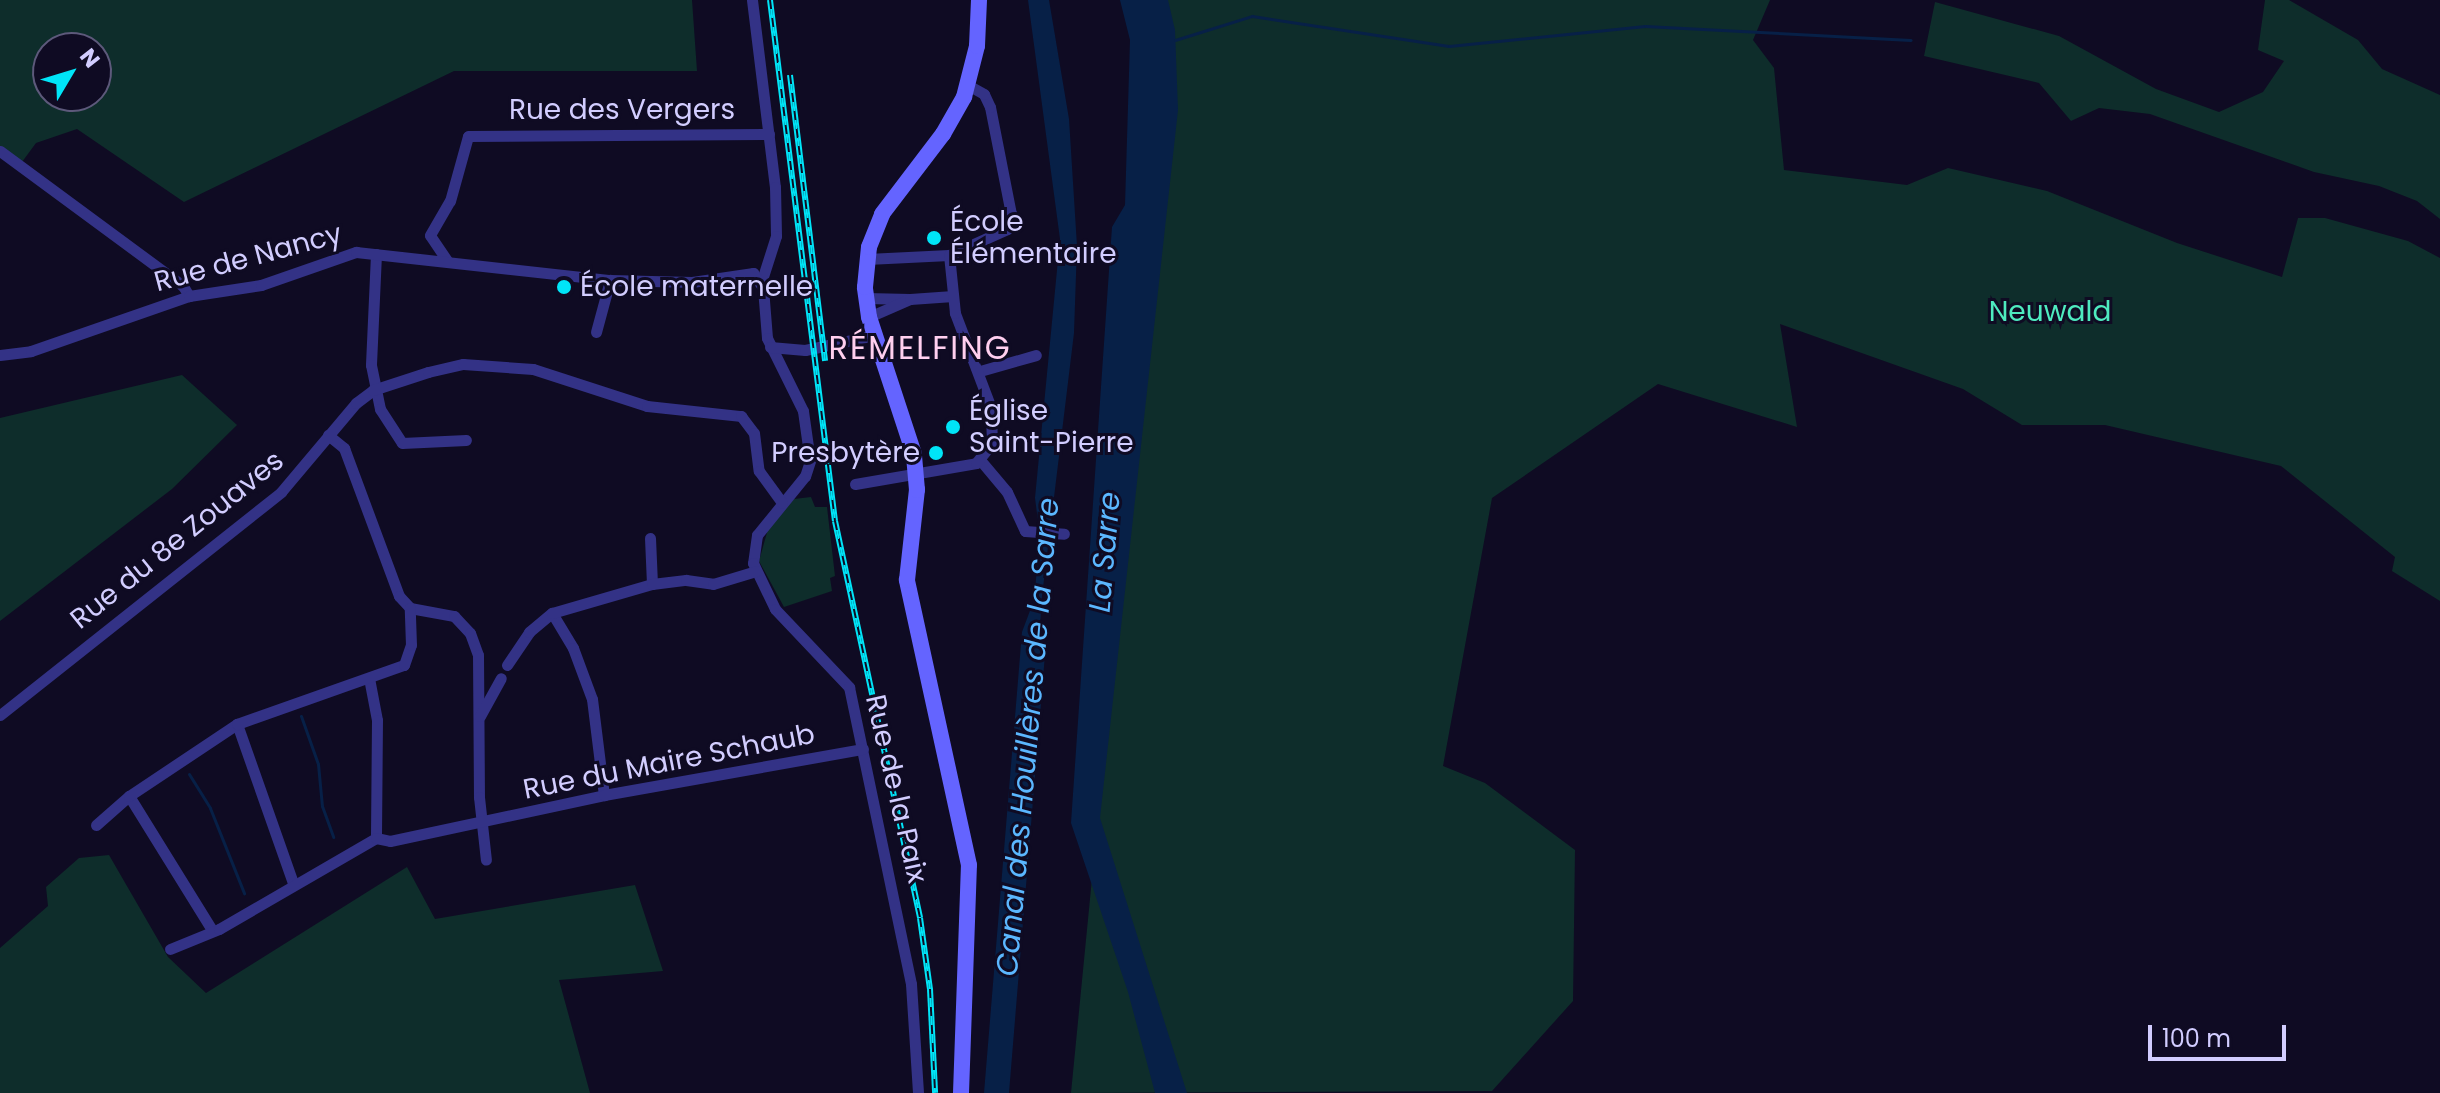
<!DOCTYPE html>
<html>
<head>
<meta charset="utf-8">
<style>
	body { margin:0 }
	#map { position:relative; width:2440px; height:1093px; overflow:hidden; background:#0f0b23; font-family:Poppins,sans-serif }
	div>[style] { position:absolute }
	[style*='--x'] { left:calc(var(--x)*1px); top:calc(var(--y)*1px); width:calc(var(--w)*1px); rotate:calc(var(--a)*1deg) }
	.green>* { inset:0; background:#0e2d2b }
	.water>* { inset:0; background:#072047 }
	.stream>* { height:3px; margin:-1.5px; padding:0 1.5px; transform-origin:1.5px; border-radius:1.5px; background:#072047 }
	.street>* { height:11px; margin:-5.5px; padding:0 5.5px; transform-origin:5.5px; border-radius:5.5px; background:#333286 }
	.secondary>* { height:16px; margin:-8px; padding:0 8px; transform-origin:8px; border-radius:8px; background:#6464ff }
	.rail>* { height:6px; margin-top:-3px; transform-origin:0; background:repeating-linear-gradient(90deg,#0f0b23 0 9px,#00e5f8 0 18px); box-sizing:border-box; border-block:2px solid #00e5f8 }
	.dots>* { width:22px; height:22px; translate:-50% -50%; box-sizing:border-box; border:4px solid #0f0b23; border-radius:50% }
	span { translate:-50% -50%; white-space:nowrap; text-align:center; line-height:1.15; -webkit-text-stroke:6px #0f0b23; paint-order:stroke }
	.street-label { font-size:28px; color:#d2cdff }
	.poi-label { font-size:28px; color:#d2cdff }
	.left { translate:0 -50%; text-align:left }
	.right { translate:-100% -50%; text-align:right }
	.park-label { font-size:28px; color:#4eeabf }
	.water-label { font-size:30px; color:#5bb7ff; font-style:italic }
	.quarter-label { font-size:32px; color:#ffcfef; letter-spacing:2px }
	.north { position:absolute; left:32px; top:32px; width:80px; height:80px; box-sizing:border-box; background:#0f0b23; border:2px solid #5d597b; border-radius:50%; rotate:52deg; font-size:22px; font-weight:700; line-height:32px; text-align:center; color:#d2cdff }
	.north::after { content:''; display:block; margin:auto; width:28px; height:36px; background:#00e5f8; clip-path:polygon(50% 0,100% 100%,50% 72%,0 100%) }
	.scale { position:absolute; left:2148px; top:1025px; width:138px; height:36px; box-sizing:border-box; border:4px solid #d2cdff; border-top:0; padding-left:10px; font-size:24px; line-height:28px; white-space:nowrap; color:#d2cdff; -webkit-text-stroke:6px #0f0b23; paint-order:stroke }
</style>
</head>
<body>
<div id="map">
	<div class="green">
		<i style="clip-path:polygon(evenodd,0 0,692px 0,697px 71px,454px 71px,184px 202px,77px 129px,36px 143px,22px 162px,0 154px,0 0,48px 48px,96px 48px,96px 96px,48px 96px,48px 48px)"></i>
		<i style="clip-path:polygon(1150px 0,1770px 0,1753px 40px,1774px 68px,1784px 170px,1907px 185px,1948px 168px,2047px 191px,2177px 243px,2282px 277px,2298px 218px,2325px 218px,2408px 241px,2440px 258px,2440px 601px,2392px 571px,2395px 557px,2281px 466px,2105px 425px,2022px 425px,1963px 389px,1780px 324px,1797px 427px,1658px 384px,1492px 498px,1443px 766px,1485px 783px,1575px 850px,1573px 1001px,1492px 1091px,1071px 1093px,1109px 705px)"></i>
		<i style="clip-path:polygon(2265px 0,2289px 0,2358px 40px,2382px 69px,2440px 95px,2440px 219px,2417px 201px,2379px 186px,2314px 172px,2150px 114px,2099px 108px,2071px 121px,2039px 83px,1924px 56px,1935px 2px,2059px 36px,2156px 89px,2219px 112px,2263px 92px,2284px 61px,2258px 50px)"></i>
		<i style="clip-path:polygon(182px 375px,237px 425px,172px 489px,0 621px,0 418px)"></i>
		<i style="clip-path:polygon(811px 497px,815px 507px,827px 507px,835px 576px,830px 578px,832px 591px,784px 607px,759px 561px,768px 529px,794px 499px)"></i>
		<i style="clip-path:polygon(109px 855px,168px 957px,206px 993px,407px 867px,435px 919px,635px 885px,663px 971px,559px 980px,590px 1093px,0 1093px,0 948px,48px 906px,46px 887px,79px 858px)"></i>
	</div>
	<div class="water">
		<i style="clip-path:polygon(1028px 0,1049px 0,1069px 119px,1077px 246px,1074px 333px,1042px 596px,1039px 641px,1046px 642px,1009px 1093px,984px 1093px,1022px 632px,1034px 600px,1040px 537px,1035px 498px,1060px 239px)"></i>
		<i style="clip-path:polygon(1120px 0,1168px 0,1175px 30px,1178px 110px,1100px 818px,1187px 1093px,1155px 1093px,1128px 992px,1071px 823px,1112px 227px,1125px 205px,1130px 40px)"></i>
	</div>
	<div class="stream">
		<i style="--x:1175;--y:40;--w:81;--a:-17.3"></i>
		<i style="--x:1252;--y:16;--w:199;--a:8.7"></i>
		<i style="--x:1449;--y:46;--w:197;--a:-5.8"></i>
		<i style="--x:1645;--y:26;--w:266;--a:3"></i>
		<i style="--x:301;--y:716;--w:51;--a:70.5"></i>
		<i style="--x:318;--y:764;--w:42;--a:84.6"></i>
		<i style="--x:322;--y:806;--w:33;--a:70"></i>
		<i style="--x:189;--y:774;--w:40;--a:58"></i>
		<i style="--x:210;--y:808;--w:92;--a:68.2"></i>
	</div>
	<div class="street">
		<i style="--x:752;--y:0;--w:188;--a:83"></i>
		<i style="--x:775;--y:187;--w:49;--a:88.8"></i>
		<i style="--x:776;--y:236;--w:49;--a:107.7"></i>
		<i style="--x:0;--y:151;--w:227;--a:36.4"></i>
		<i style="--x:183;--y:286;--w:12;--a:59"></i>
		<i style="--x:376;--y:254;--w:111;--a:92.6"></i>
		<i style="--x:371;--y:365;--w:45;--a:78.4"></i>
		<i style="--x:380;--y:409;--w:40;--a:57.1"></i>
		<i style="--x:402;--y:443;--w:64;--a:-2.7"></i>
		<i style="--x:867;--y:259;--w:82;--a:-2.8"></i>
		<i style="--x:949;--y:255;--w:64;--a:-24.1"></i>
		<i style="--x:1007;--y:229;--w:16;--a:-75"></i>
		<i style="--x:1011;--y:214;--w:109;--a:-101.1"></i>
		<i style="--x:990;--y:107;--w:14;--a:-115"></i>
		<i style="--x:984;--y:94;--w:18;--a:-151"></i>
		<i style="--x:448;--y:262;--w:32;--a:-124"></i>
		<i style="--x:430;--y:235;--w:39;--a:-60"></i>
		<i style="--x:450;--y:201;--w:67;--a:-74.5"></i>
		<i style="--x:468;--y:136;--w:301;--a:-0.4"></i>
		<i style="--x:753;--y:273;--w:18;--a:56"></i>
		<i style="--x:763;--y:288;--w:50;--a:85.4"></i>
		<i style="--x:767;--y:338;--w:81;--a:63.7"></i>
		<i style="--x:803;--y:411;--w:50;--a:82"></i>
		<i style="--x:810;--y:461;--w:16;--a:108"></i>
		<i style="--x:805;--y:476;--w:76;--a:129.1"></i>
		<i style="--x:757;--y:535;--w:28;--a:98"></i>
		<i style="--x:753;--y:563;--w:51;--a:64.4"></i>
		<i style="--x:775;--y:609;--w:108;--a:46.5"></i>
		<i style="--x:849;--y:687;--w:303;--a:78.2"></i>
		<i style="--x:911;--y:984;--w:109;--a:86.3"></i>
		<i style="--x:866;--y:298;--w:44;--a:1.3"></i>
		<i style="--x:910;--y:299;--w:45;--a:156.3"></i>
		<i style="--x:910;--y:299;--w:43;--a:-4"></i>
		<i style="--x:596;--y:332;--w:54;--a:-74.9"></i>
		<i style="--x:770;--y:347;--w:35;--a:5"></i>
		<i style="--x:805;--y:350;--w:72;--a:-12.1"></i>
		<i style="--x:0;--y:355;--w:31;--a:-7"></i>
		<i style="--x:31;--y:351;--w:167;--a:-19.2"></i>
		<i style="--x:189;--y:296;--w:73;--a:-8.7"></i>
		<i style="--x:261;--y:285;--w:101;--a:-19.2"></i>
		<i style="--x:356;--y:252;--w:256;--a:6.3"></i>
		<i style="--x:610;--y:280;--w:82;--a:1.4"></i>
		<i style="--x:692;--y:282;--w:62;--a:-8.4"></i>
		<i style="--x:980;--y:371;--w:58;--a:-15.9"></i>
		<i style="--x:328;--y:435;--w:21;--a:39"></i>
		<i style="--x:344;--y:448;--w:158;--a:69.6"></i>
		<i style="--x:399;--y:596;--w:16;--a:47"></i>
		<i style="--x:981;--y:461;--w:40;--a:50"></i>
		<i style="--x:1007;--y:492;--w:43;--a:65.2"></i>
		<i style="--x:1025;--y:531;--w:39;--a:4"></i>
		<i style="--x:855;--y:484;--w:123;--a:-9.8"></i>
		<i style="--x:976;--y:463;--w:26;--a:-51"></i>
		<i style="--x:992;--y:443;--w:35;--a:-92"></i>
		<i style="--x:991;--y:408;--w:102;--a:-110.8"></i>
		<i style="--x:955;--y:313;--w:58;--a:-95.9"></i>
		<i style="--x:650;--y:538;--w:46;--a:87.5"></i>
		<i style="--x:410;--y:608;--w:45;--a:10.3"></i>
		<i style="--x:454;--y:616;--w:23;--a:47"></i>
		<i style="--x:470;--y:633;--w:23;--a:70"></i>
		<i style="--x:478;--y:655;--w:142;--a:89.6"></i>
		<i style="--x:479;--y:797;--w:63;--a:83.7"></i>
		<i style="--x:552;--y:613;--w:41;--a:59"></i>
		<i style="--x:573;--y:648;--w:54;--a:69.6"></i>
		<i style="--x:592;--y:699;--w:97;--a:82.9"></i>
		<i style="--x:507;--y:665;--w:40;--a:-56"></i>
		<i style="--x:529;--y:632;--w:30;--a:-40"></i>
		<i style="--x:552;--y:613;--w:104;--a:-16.2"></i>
		<i style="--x:652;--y:584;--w:34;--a:-7"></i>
		<i style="--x:686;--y:580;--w:27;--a:8"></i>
		<i style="--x:713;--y:584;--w:45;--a:-16.8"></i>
		<i style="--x:369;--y:678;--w:43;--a:79.2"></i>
		<i style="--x:377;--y:720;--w:118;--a:90.5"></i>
		<i style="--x:0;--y:715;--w:359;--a:-38.4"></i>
		<i style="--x:281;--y:492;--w:116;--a:-49.9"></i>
		<i style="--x:356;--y:403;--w:21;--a:-37"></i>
		<i style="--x:373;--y:390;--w:58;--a:-18.1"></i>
		<i style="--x:428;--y:372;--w:36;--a:-13"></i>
		<i style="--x:463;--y:364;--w:70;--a:4.1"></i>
		<i style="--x:533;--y:369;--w:120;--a:18"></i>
		<i style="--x:647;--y:406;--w:95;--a:6.1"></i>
		<i style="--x:741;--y:416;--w:21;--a:53"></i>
		<i style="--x:754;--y:433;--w:38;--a:83"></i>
		<i style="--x:759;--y:471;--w:39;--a:54"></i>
		<i style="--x:480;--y:716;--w:43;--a:-61.1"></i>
		<i style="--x:237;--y:724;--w:169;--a:70.6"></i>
		<i style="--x:129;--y:796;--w:158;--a:58.2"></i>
		<i style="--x:96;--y:825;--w:44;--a:-41.3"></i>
		<i style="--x:129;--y:796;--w:130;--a:-33.7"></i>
		<i style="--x:237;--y:724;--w:177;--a:-19.5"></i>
		<i style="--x:404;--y:665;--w:21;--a:-71"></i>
		<i style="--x:411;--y:645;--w:37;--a:-92"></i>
		<i style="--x:170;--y:949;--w:53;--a:-22.2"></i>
		<i style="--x:219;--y:929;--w:181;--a:-30.1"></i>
		<i style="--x:376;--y:838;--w:14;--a:12"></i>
		<i style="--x:390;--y:841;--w:219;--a:-12.1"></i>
		<i style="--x:604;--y:795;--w:263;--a:-10.1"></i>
	</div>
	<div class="secondary">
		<i style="--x:961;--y:1093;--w:228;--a:-88"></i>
		<i style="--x:969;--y:865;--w:292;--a:-102.3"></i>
		<i style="--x:907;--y:580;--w:91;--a:-83.7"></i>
		<i style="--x:917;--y:490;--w:36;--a:-95"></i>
		<i style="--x:914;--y:454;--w:144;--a:-108.2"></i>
		<i style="--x:869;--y:317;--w:30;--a:-98"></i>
		<i style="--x:865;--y:287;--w:40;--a:-84.3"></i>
		<i style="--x:869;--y:247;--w:35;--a:-68"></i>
		<i style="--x:882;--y:214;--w:101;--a:-52.7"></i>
		<i style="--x:943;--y:134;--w:43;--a:-60.4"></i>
		<i style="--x:964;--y:97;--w:53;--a:-75.7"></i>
		<i style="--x:977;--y:46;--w:46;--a:-87.5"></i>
	</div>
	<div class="rail">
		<i style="--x:770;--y:0;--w:525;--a:82.89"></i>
		<i style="--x:835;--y:521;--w:406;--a:77.9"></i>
		<i style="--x:920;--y:918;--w:72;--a:82"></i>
		<i style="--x:930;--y:989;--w:104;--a:87.2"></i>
		<i style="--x:790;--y:75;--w:288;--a:83"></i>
	</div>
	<div class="dots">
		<i style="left:934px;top:238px;background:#00e5f8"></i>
		<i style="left:564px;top:287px;background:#00e5f8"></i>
		<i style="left:953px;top:427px;background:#00e5f8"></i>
		<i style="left:936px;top:453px;background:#00e5f8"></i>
	</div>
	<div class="street-label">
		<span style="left:622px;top:110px">Rue des Vergers</span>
		<span style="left:248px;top:258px;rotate:-15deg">Rue de Nancy</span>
		<span style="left:177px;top:540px;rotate:-39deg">Rue du 8e Zouaves</span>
		<span style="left:669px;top:762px;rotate:-11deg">Rue du Maire Schaub</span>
		<span style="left:896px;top:789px;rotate:77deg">Rue de la Paix</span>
	</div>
	<div class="poi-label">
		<span class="left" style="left:950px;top:238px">École<br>Élémentaire</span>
		<span class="left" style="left:580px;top:287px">École maternelle</span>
		<span class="left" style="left:969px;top:427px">Église<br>Saint-Pierre</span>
		<span class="right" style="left:920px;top:453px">Presbytère</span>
	</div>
	<div class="park-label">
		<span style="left:2050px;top:312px">Neuwald</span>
	</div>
	<div class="water-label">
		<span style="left:1105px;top:552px;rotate:-85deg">La Sarre</span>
		<span style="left:1028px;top:737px;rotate:-85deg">Canal des Houillères de la Sarre</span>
	</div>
	<div class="quarter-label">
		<span style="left:920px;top:348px">RÉMELFING</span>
	</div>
	<div class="north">N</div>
	<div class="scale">100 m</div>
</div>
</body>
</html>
